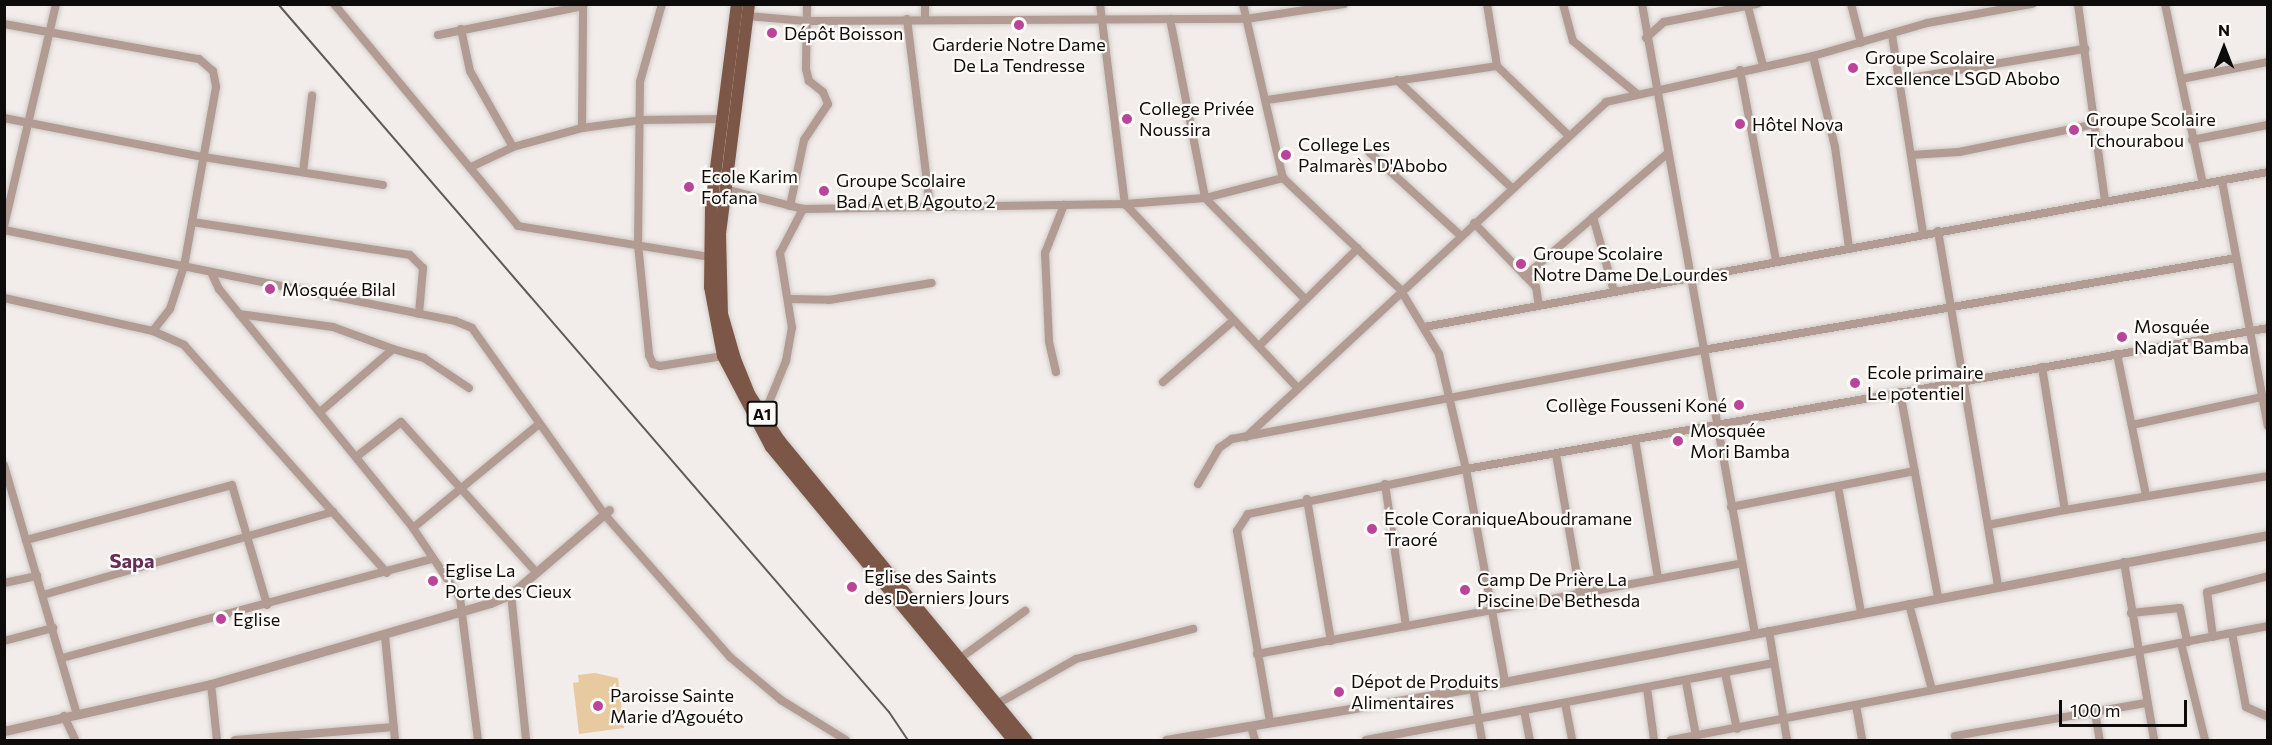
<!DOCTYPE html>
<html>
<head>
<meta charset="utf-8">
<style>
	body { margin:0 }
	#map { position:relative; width:2272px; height:745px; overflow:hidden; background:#f2edea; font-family:Commissioner,sans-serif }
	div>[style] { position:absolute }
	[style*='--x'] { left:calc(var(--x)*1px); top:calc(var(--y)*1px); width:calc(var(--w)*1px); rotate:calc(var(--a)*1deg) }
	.building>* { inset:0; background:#e7caa0 }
	.roads { filter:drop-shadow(0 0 2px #cec9c6) drop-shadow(0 0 2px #cec9c6) }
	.minor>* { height:8px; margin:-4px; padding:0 4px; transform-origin:4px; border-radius:4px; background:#b19b92 }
	.tertiary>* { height:9px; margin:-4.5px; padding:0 4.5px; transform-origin:4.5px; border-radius:4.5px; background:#b19b92 }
	.primary>* { height:12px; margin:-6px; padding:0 6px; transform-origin:6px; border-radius:6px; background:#7c5748 }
	.rail>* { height:2px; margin:-1px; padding:0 1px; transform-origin:1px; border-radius:1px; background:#5e5b59 }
	.dots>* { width:16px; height:16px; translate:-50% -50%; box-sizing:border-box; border:3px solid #fffbf8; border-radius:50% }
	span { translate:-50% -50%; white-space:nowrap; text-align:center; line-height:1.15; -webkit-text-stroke:4.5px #fffbf8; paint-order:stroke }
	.shield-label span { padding:2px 4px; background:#fffbf8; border:2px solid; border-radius:4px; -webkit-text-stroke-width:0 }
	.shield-label { font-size:16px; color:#0e0c0b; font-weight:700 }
	.poi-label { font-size:18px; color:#0e0c0b }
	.left { translate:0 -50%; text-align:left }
	.right { translate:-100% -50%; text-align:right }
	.neighbourhood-label { font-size:20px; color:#672c56; font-weight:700 }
	.frame { position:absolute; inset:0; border:6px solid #0e0c0b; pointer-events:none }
	.north { position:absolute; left:2194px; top:18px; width:60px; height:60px; -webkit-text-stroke:4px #fffbf8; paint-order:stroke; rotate:0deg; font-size:16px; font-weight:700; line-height:24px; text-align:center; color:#0e0c0b }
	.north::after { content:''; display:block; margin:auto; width:21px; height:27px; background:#0e0c0b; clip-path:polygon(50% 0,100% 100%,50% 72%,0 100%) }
	.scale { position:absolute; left:2059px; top:700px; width:128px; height:27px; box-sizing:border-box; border:3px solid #0e0c0b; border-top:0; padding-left:8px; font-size:18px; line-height:21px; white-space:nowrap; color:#0e0c0b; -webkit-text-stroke:4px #fffbf8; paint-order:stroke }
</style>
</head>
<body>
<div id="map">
	<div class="building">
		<i style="clip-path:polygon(595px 673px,618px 678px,624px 728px,579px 734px,573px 683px,579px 682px,578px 675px)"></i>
	</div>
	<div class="roads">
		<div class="minor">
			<i style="--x:334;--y:4;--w:288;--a:50.3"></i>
			<i style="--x:518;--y:226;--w:194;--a:9.2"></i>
			<i style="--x:662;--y:4;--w:81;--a:105.8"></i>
			<i style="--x:640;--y:82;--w:162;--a:90.7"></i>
			<i style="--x:638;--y:244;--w:112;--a:84.3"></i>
			<i style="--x:649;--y:355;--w:10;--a:66"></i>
			<i style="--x:653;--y:364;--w:7;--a:16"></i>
			<i style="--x:660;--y:366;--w:64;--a:-9"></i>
			<i style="--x:925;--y:4;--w:15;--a:90"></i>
			<i style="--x:1100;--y:4;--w:202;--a:82.9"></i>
			<i style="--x:1125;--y:204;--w:250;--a:46.8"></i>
			<i style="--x:1243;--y:4;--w:179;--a:77.1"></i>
			<i style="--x:1283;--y:178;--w:161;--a:43.5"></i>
			<i style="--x:1400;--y:289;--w:76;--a:59"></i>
			<i style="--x:1439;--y:354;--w:118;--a:76.8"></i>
			<i style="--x:1466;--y:469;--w:216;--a:79.6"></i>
			<i style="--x:1487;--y:4;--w:63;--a:80.8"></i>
			<i style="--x:1497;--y:66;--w:100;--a:44.2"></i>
			<i style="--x:1563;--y:4;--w:38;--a:75"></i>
			<i style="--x:1573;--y:41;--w:83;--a:39.6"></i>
			<i style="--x:1642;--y:4;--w:640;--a:79.83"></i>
			<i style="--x:1851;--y:4;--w:40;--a:75.6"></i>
			<i style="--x:2078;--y:4;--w:199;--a:82.2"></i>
			<i style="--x:2165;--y:4;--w:184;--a:78.1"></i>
			<i style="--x:1748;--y:7;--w:61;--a:75.7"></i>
			<i style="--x:747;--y:16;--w:59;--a:4.8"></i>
			<i style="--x:806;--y:21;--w:440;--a:-0.3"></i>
			<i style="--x:1246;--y:19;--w:99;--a:-8.7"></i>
			<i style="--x:907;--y:19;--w:189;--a:83"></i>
			<i style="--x:1170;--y:19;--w:182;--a:78.9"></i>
			<i style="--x:1205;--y:198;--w:142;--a:45.3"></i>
			<i style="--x:4;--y:24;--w:198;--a:10.2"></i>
			<i style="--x:199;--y:59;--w:18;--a:41"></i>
			<i style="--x:213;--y:71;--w:16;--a:79"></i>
			<i style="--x:216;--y:87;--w:182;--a:100.1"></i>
			<i style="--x:184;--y:266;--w:45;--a:108"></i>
			<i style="--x:170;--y:309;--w:28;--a:128"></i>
			<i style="--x:461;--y:29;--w:43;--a:77.9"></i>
			<i style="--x:470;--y:71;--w:87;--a:60.5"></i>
			<i style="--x:438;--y:35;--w:148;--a:-11.3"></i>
			<i style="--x:1892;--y:35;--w:201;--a:81.1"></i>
			<i style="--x:1646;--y:38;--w:24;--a:-42"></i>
			<i style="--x:1664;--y:22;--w:95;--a:-11"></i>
			<i style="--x:1813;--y:56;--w:94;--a:76.4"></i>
			<i style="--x:1835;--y:147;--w:102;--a:82.1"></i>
			<i style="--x:1740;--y:70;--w:194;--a:79.3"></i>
			<i style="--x:2181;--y:79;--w:89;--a:-11.1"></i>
			<i style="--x:1397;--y:80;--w:159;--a:43.2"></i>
			<i style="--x:1899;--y:80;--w:189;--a:-9.5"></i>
			<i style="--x:1267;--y:100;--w:232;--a:-8.4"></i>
			<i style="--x:4;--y:118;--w:203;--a:11.1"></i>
			<i style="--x:203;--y:157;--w:182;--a:8.8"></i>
			<i style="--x:582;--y:128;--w:124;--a:-89.5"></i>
			<i style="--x:2192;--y:140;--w:77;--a:-11.2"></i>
			<i style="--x:1369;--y:152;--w:125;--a:42.4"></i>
			<i style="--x:1911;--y:155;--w:48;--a:-3.6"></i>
			<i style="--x:1959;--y:152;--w:139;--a:-11.6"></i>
			<i style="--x:471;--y:167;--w:47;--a:-25.5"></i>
			<i style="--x:513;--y:147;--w:72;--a:-15.4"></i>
			<i style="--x:582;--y:128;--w:62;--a:-7.5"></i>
			<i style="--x:643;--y:120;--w:79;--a:-0.7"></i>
			<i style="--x:303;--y:172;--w:77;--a:-83.2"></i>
			<i style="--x:2222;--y:181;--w:249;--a:79.4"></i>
			<i style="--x:725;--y:189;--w:81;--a:14.4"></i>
			<i style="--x:803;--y:209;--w:322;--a:-0.9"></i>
			<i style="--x:1125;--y:204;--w:80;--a:-4.3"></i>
			<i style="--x:1205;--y:198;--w:81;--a:-14.4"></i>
			<i style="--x:790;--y:206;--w:67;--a:-78"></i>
			<i style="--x:804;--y:140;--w:43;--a:-56.3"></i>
			<i style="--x:828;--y:104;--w:13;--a:-113"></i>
			<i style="--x:823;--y:92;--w:18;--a:-142"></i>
			<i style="--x:809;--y:81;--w:12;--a:-104"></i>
			<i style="--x:806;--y:69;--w:65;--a:-89.1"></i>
			<i style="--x:1593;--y:217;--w:77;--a:74.2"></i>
			<i style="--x:192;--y:222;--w:220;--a:8.6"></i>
			<i style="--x:410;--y:255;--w:18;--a:45"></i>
			<i style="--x:423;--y:268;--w:46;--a:95"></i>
			<i style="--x:1474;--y:223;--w:89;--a:45.9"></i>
			<i style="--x:1536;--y:287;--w:18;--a:81"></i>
			<i style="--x:4;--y:226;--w:228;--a:-76.8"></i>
			<i style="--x:4;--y:230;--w:460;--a:11.4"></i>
			<i style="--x:455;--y:321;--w:18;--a:22"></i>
			<i style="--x:472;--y:328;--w:228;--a:54.6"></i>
			<i style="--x:604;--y:514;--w:191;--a:48.6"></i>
			<i style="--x:730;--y:657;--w:67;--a:40.1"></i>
			<i style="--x:781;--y:700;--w:76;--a:31.6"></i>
			<i style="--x:1938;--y:231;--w:359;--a:80.4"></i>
			<i style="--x:211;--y:272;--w:19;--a:65"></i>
			<i style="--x:219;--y:289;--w:308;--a:50.9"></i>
			<i style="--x:413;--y:528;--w:84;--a:56.1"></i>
			<i style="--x:460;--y:598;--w:143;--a:82.8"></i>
			<i style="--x:1525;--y:276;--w:187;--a:-40.7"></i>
			<i style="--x:4;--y:298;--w:153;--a:12.5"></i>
			<i style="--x:153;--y:331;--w:34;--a:24"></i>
			<i style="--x:184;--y:345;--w:305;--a:48.3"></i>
			<i style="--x:790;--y:299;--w:39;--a:1"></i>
			<i style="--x:829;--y:300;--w:104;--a:-9.4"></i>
			<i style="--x:239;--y:314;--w:95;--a:7.9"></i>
			<i style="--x:333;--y:327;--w:64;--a:20.1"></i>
			<i style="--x:393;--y:349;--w:96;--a:139.2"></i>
			<i style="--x:1424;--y:327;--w:858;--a:-10.41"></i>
			<i style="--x:1259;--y:346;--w:139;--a:-44.7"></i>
			<i style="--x:393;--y:349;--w:32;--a:16"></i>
			<i style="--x:424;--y:358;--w:54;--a:33.7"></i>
			<i style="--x:2117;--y:354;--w:144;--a:78.4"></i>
			<i style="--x:2042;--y:367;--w:145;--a:80.9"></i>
			<i style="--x:2065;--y:510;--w:206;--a:-9.5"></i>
			<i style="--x:1056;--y:372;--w:32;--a:-103"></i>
			<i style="--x:1049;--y:341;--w:88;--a:-92.6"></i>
			<i style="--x:1045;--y:253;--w:52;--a:-68.4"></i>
			<i style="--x:1163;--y:382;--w:93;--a:-41.1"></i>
			<i style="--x:1900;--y:392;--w:208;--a:79.5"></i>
			<i style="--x:763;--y:417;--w:61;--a:-67.7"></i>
			<i style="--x:786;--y:361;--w:34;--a:-80"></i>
			<i style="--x:792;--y:328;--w:76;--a:-99.1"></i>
			<i style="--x:780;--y:253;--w:50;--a:-62.4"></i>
			<i style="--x:2132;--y:425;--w:133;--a:-12.2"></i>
			<i style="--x:1246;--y:437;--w:492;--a:-42.9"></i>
			<i style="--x:1606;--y:102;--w:212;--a:-12.5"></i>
			<i style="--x:1813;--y:56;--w:119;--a:-16.1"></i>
			<i style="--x:1927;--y:23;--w:107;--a:-10.3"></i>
			<i style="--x:1635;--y:439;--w:141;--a:80.6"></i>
			<i style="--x:1556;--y:454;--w:141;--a:80.2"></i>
			<i style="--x:356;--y:457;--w:57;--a:-37.9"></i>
			<i style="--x:401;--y:422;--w:202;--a:48"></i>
			<i style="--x:4;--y:465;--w:257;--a:73.7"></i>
			<i style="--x:1198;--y:484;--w:42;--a:-59.7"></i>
			<i style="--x:1219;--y:448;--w:16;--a:-35"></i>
			<i style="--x:1232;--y:439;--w:479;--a:-10.7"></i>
			<i style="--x:1703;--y:350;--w:541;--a:-9.79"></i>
			<i style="--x:1385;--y:484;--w:144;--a:81.6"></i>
			<i style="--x:1838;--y:487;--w:127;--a:79.6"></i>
			<i style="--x:1307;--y:499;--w:144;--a:80.4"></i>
			<i style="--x:1731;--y:507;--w:187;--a:-11.1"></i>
			<i style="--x:1988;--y:525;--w:78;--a:-11"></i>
			<i style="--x:413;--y:528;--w:162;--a:-39.5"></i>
			<i style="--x:26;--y:540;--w:213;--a:-14.9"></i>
			<i style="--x:232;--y:485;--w:125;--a:73.7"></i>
			<i style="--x:2124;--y:562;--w:181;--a:80.4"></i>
			<i style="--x:4;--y:583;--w:34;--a:-12"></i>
			<i style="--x:511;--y:594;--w:147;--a:84.1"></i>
			<i style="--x:43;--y:595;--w:302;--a:-16"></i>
			<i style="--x:1909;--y:604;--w:89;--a:75"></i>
			<i style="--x:2131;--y:613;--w:49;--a:-5.8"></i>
			<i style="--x:2180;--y:608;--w:35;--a:78"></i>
			<i style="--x:1769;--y:631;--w:110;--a:80.6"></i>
			<i style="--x:2232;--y:633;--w:75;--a:79.3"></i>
			<i style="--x:2246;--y:707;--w:24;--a:24"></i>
			<i style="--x:385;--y:636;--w:104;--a:84.5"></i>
			<i style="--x:2213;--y:637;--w:45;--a:-97.6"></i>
			<i style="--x:2207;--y:592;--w:63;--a:-14.7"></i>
			<i style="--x:4;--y:641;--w:51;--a:-14.9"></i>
			<i style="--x:2181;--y:643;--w:100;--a:76.1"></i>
			<i style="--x:1257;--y:654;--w:490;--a:-10.6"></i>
			<i style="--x:62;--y:658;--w:383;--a:-15"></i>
			<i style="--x:959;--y:659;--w:82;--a:-36"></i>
			<i style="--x:1725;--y:673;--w:57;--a:77.9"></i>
			<i style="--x:1686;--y:682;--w:55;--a:79.5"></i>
			<i style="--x:211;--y:684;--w:56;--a:83.9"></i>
			<i style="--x:1473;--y:688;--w:53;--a:80.2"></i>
			<i style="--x:1647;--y:688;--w:52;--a:82.3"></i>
			<i style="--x:1565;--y:703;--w:38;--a:79"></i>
			<i style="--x:997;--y:704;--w:91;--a:-29.7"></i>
			<i style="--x:1076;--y:659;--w:121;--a:-14.4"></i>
			<i style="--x:1856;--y:705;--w:36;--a:80"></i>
			<i style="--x:1524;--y:710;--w:31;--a:79"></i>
			<i style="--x:2095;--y:713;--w:27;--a:80"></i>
			<i style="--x:64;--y:716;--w:26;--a:65"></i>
			<i style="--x:1270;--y:722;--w:194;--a:-99.8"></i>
			<i style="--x:1237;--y:531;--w:20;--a:-57"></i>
			<i style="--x:1248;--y:514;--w:223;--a:-11.7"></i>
			<i style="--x:1466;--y:469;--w:814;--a:-9.97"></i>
			<i style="--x:1251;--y:726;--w:15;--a:74"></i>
			<i style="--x:1955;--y:736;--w:194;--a:-9.8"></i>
			<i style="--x:235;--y:740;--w:159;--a:-4.7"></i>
			<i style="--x:1366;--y:740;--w:415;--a:-10.7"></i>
			<i style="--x:1671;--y:740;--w:608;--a:-10.81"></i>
		</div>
		<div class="tertiary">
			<i style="--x:4;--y:731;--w:212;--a:-12.8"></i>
			<i style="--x:211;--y:684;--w:291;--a:-16.2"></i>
			<i style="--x:490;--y:603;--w:23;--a:-23"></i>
			<i style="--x:511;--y:594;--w:129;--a:-40.6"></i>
			<i style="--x:1166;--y:740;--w:311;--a:-9.6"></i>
			<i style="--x:1473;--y:688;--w:810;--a:-10.89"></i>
		</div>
		<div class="primary">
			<i style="--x:737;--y:4;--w:205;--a:97.3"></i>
			<i style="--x:711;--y:207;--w:80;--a:90.7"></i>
			<i style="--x:710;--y:287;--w:70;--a:79.3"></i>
			<i style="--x:723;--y:356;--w:103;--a:62.2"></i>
			<i style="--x:771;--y:447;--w:380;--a:50.4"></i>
			<i style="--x:749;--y:4;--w:232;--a:97.2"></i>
			<i style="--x:720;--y:234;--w:80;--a:88.6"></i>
			<i style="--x:722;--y:314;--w:47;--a:73.9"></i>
			<i style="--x:735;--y:359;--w:38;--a:68"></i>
			<i style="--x:749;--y:394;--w:55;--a:56.9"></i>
			<i style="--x:779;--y:440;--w:389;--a:50.5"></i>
		</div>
	</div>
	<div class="rail">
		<i style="--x:278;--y:4;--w:935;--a:49.21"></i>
		<i style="--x:889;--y:712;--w:34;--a:56"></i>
	</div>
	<div class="dots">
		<i style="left:1019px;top:25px;background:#bb449b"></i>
		<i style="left:772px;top:33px;background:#bb449b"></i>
		<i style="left:1853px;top:68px;background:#bb449b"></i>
		<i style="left:1127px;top:119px;background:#bb449b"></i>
		<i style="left:1740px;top:124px;background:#bb449b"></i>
		<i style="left:2074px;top:130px;background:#bb449b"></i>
		<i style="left:1286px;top:155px;background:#bb449b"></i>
		<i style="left:689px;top:187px;background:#bb449b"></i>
		<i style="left:824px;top:191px;background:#bb449b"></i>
		<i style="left:1521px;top:264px;background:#bb449b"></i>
		<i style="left:270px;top:289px;background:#bb449b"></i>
		<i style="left:2122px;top:337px;background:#bb449b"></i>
		<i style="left:1855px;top:383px;background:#bb449b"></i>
		<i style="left:1739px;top:405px;background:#bb449b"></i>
		<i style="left:1678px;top:441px;background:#bb449b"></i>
		<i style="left:1372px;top:529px;background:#bb449b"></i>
		<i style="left:433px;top:581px;background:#bb449b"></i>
		<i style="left:852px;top:587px;background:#bb449b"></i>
		<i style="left:1465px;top:590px;background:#bb449b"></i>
		<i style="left:221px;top:619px;background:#bb449b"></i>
		<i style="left:1339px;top:692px;background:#bb449b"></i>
		<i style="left:598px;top:706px;background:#bb449b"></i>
	</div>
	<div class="shield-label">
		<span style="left:762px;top:414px">A1</span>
	</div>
	<div class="poi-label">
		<span class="left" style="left:784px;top:33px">Dépôt Boisson</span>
		<span style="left:1019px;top:55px">Garderie Notre Dame<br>De La Tendresse</span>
		<span class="left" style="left:1865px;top:68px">Groupe Scolaire<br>Excellence LSGD Abobo</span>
		<span class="left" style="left:1139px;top:119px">College Privée<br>Noussira</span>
		<span class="left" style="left:2086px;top:130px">Groupe Scolaire<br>Tchourabou</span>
		<span class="left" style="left:1752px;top:124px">Hôtel Nova</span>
		<span class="left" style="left:1298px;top:155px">College Les<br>Palmarès D'Abobo</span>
		<span class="left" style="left:701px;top:187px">Ecole Karim<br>Fofana</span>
		<span class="left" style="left:836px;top:191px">Groupe Scolaire<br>Bad A et B Agouto 2</span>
		<span class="left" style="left:1533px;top:264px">Groupe Scolaire<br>Notre Dame De Lourdes</span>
		<span class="left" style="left:282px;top:289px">Mosquée Bilal</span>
		<span class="left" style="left:2134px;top:337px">Mosquée<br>Nadjat Bamba</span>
		<span class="left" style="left:1867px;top:383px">Ecole primaire<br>Le potentiel</span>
		<span class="right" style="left:1727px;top:405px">Collège Fousseni Koné</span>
		<span class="left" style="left:1690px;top:441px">Mosquée<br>Mori Bamba</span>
		<span class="left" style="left:1384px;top:529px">Ecole CoraniqueAboudramane<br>Traoré</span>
		<span class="left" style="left:445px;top:581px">Eglise La<br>Porte des Cieux</span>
		<span class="left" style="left:864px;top:587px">Eglise des Saints<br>des Derniers Jours</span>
		<span class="left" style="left:1477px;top:590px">Camp De Prière La<br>Piscine De Bethesda</span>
		<span class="left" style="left:233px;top:619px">Eglise</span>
		<span class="left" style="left:1351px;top:692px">Dépot de Produits<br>Alimentaires</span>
		<span class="left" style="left:610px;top:706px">Paroisse Sainte<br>Marie d’Agouéto</span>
	</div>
	<div class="neighbourhood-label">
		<span style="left:132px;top:560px">Sapa</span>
	</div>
	<div class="frame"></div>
	<div class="north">N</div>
	<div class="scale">100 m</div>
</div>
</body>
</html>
